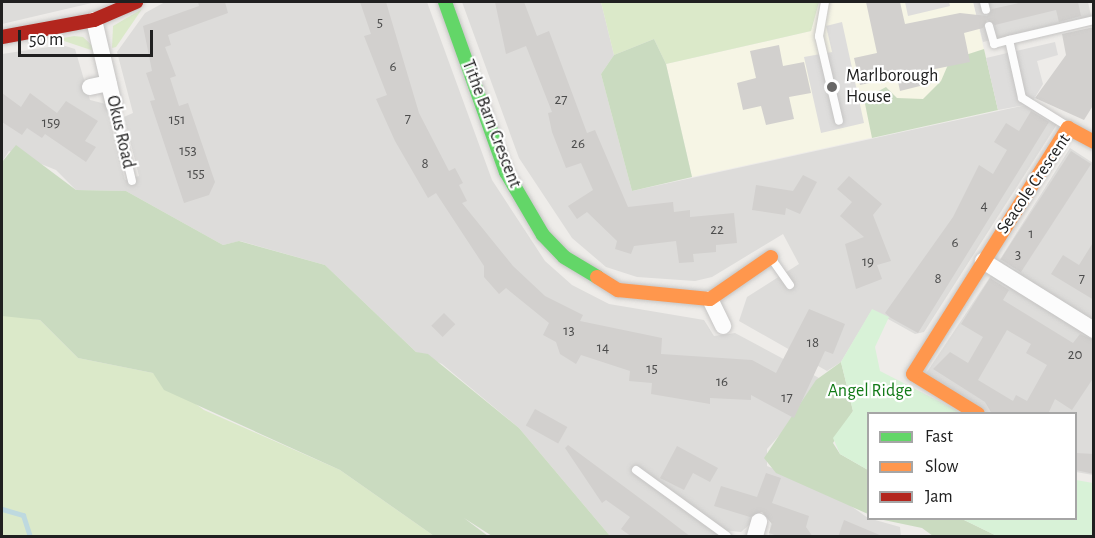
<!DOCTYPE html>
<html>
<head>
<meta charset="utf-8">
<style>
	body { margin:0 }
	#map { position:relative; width:1095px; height:538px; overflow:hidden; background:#eeece9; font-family:"Alegreya Sans",sans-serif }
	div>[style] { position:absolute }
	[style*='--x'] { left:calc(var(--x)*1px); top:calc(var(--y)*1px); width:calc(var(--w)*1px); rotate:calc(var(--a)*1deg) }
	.residential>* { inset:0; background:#dddcda }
	.education>* { inset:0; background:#f6f5e5 }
	.grass>* { inset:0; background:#dbe9c9 }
	.forest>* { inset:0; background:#cadbc0 }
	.park>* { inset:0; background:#d8f2d7 }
	.parking>* { inset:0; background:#dedddc }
	.stream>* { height:5px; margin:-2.5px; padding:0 2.5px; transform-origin:2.5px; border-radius:2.5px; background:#bed9df }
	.building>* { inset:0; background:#d2d0ce; transform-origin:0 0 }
	.roads { filter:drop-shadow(0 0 2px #c5c4c3) drop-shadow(0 0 2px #c5c4c3) }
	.lane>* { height:8px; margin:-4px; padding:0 4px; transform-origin:4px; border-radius:4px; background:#fcfcfc }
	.street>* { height:16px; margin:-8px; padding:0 8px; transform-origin:8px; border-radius:8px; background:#fcfcfc }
	.fast>* { height:14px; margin:-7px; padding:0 7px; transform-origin:7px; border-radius:7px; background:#63d668 }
	.slow>* { height:14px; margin:-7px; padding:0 7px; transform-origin:7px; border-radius:7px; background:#ff974d }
	.jam>* { height:14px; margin:-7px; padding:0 7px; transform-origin:7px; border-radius:7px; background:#b3261e }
	.dots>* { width:16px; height:16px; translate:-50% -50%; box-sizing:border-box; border:3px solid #fff; border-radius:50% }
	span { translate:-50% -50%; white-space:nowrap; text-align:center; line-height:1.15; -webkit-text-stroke:4.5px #fff; paint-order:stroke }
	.number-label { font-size:15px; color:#4c4c4c }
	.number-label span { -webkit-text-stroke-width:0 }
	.poi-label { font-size:18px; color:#202020 }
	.left { translate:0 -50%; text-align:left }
	.street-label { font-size:18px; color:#202020 }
	.park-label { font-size:18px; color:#127a17 }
	.frame { position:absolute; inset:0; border:3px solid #202020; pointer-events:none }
	.legend { position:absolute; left:867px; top:412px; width:210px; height:108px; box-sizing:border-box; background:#fff; border:2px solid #a6a6a6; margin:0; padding:8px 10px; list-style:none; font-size:18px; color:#202020 }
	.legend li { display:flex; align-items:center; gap:12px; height:30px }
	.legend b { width:30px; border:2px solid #a6a6a6 }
	.scale { position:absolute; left:18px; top:30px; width:135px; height:27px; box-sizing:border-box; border:3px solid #202020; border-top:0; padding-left:8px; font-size:18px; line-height:21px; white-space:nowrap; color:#202020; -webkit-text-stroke:4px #fff; paint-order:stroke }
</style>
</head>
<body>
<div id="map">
	<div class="residential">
		<i style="clip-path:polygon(2px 2px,96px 2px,2px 24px)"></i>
		<i style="clip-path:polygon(165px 2px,427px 2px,492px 180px,545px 261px,572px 285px,609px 304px,704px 320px,714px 336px,735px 333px,819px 378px,794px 419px,767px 449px,767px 466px,834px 494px,868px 518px,900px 527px,901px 536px,769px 536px,773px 510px,758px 504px,750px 524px,741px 532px,722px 530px,723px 536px,610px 536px,519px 428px,442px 364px,416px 352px,325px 265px,240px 241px,223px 245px,126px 191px,76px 190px,56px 170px,9px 151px,2px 162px,2px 54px,62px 45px,75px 49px,90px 100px,106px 104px,125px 180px,139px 176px,124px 117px,133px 113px,117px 52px,145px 13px)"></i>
		<i style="clip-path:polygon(462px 2px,601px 2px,614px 55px,601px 74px,632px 191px,1031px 104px,1059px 121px,924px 332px,915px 334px,872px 310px,841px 362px,827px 371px,739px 321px,747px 297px,799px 264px,783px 234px,712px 277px,695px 281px,637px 277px,606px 267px,572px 238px,519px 158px)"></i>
		<i style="clip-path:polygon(973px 2px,1088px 2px,1091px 16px,983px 42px)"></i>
		<i style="clip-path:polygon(1070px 148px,1093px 163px,1093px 321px,999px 261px)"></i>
		<i style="clip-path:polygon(992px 274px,1093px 338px,1093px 475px,1076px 472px,1076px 414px,988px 413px,925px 375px)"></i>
	</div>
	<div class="education">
		<i style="clip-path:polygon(819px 2px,973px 2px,998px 110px,692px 177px,666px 64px,811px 31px)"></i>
	</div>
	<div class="grass">
		<i style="clip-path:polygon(601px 2px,819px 2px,811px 31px,666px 64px,654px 39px,614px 55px)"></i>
		<i style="clip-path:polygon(142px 9px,116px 47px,112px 48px,113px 26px)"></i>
		<i style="clip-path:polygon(83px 37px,100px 53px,58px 39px,74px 36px)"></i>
		<i style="clip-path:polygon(9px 315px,40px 320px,78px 358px,153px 373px,204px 410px,340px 470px,434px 536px,2px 536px,2px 316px)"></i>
	</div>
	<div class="forest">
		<i style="clip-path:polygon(654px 39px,666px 64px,692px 177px,632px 191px,601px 74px,614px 55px)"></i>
		<i style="clip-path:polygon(984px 49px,998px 110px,872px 138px,864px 99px,886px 87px,897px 98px,923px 99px,941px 81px,950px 60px)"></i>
		<i style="clip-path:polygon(16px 145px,76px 190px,126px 191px,223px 245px,239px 241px,325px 265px,416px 352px,428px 354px,519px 428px,610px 536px,492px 536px,464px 518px,488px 536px,434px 536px,340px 470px,164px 390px,153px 373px,78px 358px,40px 320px,2px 316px,2px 162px)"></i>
		<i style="clip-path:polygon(841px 362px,853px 411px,833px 443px,840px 454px,868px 470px,868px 514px,776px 473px,764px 458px,816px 380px)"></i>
		<i style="clip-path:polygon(879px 519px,962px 519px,997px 536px,933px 536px,922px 528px)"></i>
	</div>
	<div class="park">
		<i style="clip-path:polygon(872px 309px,889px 317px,875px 347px,880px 371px,962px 413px,868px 414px,868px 470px,840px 454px,833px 438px,853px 411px,841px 362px)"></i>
		<i style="clip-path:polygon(1076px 480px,1093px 483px,1093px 536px,997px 536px,962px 519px,1076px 518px)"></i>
	</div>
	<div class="parking">
		<i style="clip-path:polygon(905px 2px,949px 2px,950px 6px,908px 16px)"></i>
		<i style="clip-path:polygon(842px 22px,864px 123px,821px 133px,804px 57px,832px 52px,826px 26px)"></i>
		<i style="clip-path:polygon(1055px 42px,1058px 55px,1037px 61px,1043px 84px,1031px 104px,998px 110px,986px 58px)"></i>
	</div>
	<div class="stream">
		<i style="--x:2;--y:509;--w:22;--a:16"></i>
		<i style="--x:23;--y:515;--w:22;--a:72"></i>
	</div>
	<div class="building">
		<i style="clip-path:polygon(198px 2px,225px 2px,228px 13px,168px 35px,171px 45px,165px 47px,176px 76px,170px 78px,179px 106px,188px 103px,215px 182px,209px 195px,184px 203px,150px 101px,155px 100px,146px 73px,152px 71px,143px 26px,199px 6px)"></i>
		<i style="clip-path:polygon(360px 2px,386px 2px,419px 113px,449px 171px,455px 168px,463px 183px,459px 185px,467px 201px,462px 203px,513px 266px,545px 296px,583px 315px,580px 321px,662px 338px,661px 354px,752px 360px,776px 373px,809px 309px,845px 324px,833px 354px,825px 351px,794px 418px,751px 395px,751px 400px,710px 398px,710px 404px,651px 394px,652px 383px,629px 381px,630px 371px,581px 355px,576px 364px,560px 354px,556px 342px,543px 335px,549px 323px,506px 288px,499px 294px,484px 277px,484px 266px,436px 193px,428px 198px,395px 141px,376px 99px,387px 95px,364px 36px,371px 34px)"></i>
		<i style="clip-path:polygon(495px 2px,524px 2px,537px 36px,549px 31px,587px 133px,595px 130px,628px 207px,673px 202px,674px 212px,690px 210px,690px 217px,734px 213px,737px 243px,716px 245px,716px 252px,693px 254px,694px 262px,679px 263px,676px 241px,634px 246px,631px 254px,615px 249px,617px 241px,587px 212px,577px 219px,568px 206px,593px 190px,581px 163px,566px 168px,552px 132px,548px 113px,552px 112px,526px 46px,506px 54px)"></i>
		<i style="clip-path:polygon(866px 2px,900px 2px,905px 24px,960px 13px,987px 16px,992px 9px,1023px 2px,1078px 2px,1081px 16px,1059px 22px,1056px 10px,995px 25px,987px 20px,983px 28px,964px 33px,970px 62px,930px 70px,932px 83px,900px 91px,897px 77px,860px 85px,854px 58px,877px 53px)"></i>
		<i style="clip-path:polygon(1094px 27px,1094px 104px,1084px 120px,1035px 98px,1066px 55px,1062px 34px)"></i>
		<i style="clip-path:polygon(779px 45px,783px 66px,804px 62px,811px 93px,789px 97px,794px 119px,766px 125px,761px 106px,743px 110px,737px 83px,756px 78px,750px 51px)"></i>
		<i style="clip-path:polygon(2px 93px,21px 107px,30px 93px,57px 113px,66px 101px,98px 121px,85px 141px,96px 147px,86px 162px,45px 134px,42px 138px,27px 128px,22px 135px,2px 122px)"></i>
		<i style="clip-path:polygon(1031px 111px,1049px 122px,918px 333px,891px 318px,885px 313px,953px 217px,979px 165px,993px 174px,1007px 150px,994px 142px,1006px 123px,1019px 131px)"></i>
		<i style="left:1071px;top:151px;width:24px;height:129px;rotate:33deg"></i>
		<i style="clip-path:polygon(803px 175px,817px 182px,800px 214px,786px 208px,785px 215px,752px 210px,756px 185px,793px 191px)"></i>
		<i style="clip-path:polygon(849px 176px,882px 204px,873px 215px,891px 261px,877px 265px,882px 279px,856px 289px,845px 244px,864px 237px,840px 216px,852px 202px,837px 189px)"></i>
		<i style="clip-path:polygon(1094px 241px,1094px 300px,1051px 274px,1063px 255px,1079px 265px)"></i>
		<i style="clip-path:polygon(evenodd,990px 278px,1009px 290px,1003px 300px,1073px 343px,1080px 334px,1094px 340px,1094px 377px,1072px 410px,1055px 399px,1048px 414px,992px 414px,985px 402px,933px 369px,950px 352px,968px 363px,983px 337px,961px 324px,990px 278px,1007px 330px,1031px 344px,1026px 353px,1047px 365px,1027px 401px,1016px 395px,1013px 401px,978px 380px,1007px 330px)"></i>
		<i style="left:444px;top:313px;width:16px;height:18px;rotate:45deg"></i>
		<i style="left:535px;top:409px;width:37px;height:19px;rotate:29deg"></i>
		<i style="clip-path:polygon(568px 445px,657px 511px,691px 537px,632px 537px,621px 529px,630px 517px,606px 500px,602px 503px,565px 448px)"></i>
		<i style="clip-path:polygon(677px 446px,718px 468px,710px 482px,693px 473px,684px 490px,660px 478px)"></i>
		<i style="clip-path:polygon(1076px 453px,1094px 454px,1094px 474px,1076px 470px)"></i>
		<i style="clip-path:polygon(766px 473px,781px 478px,772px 503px,809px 516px,806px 527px,813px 537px,780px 537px,769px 533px,772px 524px,762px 512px,750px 517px,714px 506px,721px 486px,757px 497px)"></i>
		<i style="clip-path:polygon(844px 520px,882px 536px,882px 537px,838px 537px)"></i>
	</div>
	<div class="roads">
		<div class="lane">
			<i style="--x:825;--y:2;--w:35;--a:100"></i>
			<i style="--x:819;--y:36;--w:87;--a:76.8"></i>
			<i style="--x:984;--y:2;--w:8;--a:76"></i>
			<i style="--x:989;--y:26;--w:19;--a:74"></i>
			<i style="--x:994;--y:44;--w:16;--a:-15"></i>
			<i style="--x:114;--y:105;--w:78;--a:76.7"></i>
			<i style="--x:1067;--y:126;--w:53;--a:-148.1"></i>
			<i style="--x:1022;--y:98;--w:59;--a:-102.6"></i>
			<i style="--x:1009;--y:40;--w:87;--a:-13.2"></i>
			<i style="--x:771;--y:258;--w:33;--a:55"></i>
			<i style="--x:636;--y:470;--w:112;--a:36"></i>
		</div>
		<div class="street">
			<i style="--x:94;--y:20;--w:87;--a:76.8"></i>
			<i style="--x:90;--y:87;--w:19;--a:-12"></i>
			<i style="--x:983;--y:261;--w:131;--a:31.9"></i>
			<i style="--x:710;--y:299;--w:30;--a:64"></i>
			<i style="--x:755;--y:536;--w:15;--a:-74"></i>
		</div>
		<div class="fast">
			<i style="--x:445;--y:2;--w:181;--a:70.3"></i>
			<i style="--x:506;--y:172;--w:73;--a:59.6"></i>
			<i style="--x:543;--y:235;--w:30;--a:46"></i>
			<i style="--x:564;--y:257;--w:39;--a:31"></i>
		</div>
		<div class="slow">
			<i style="--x:597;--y:277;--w:25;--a:32"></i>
			<i style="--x:618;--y:290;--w:92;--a:5.6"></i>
			<i style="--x:710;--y:299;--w:74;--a:-34.5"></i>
			<i style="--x:978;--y:414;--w:76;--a:-148.4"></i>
			<i style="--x:913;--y:374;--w:291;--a:-57.8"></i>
			<i style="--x:1068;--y:128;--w:30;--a:28"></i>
		</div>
		<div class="jam">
			<i style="--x:2;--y:37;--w:94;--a:-10.5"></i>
			<i style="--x:94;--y:20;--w:46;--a:-23.2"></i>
		</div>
	</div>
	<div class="dots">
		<i style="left:832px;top:87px;background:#686766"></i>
	</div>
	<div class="number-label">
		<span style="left:380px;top:23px">5</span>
		<span style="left:393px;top:67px">6</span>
		<span style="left:561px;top:100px">27</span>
		<span style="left:408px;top:119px">7</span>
		<span style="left:177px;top:120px">151</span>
		<span style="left:51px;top:123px">159</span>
		<span style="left:578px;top:144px">26</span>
		<span style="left:188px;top:151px">153</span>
		<span style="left:425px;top:164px">8</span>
		<span style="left:196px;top:174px">155</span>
		<span style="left:984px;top:206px">4</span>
		<span style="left:717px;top:230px">22</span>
		<span style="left:1031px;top:234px">1</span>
		<span style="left:955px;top:243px">6</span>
		<span style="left:1018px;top:255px">3</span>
		<span style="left:868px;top:262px">19</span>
		<span style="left:938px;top:279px">8</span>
		<span style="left:1082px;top:279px">7</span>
		<span style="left:569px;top:331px">13</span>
		<span style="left:813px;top:343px">18</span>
		<span style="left:603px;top:348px">14</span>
		<span style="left:1075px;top:355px">20</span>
		<span style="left:652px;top:369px">15</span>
		<span style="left:722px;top:382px">16</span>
		<span style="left:787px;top:398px">17</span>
	</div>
	<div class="poi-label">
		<span class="left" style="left:846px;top:87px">Marlborough<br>House</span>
	</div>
	<div class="street-label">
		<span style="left:491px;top:124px;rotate:69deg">Tithe Barn Crescent</span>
		<span style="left:120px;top:132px;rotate:77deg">Okus Road</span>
		<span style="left:1034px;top:184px;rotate:-56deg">Seacole Crescent</span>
	</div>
	<div class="park-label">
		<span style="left:870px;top:391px">Angel Ridge</span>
	</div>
	<div class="frame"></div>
	<ul class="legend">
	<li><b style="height:8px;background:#63d668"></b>Fast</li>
	<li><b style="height:8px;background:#ff974d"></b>Slow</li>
	<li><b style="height:8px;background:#b3261e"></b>Jam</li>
	</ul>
	<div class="scale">50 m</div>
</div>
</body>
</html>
